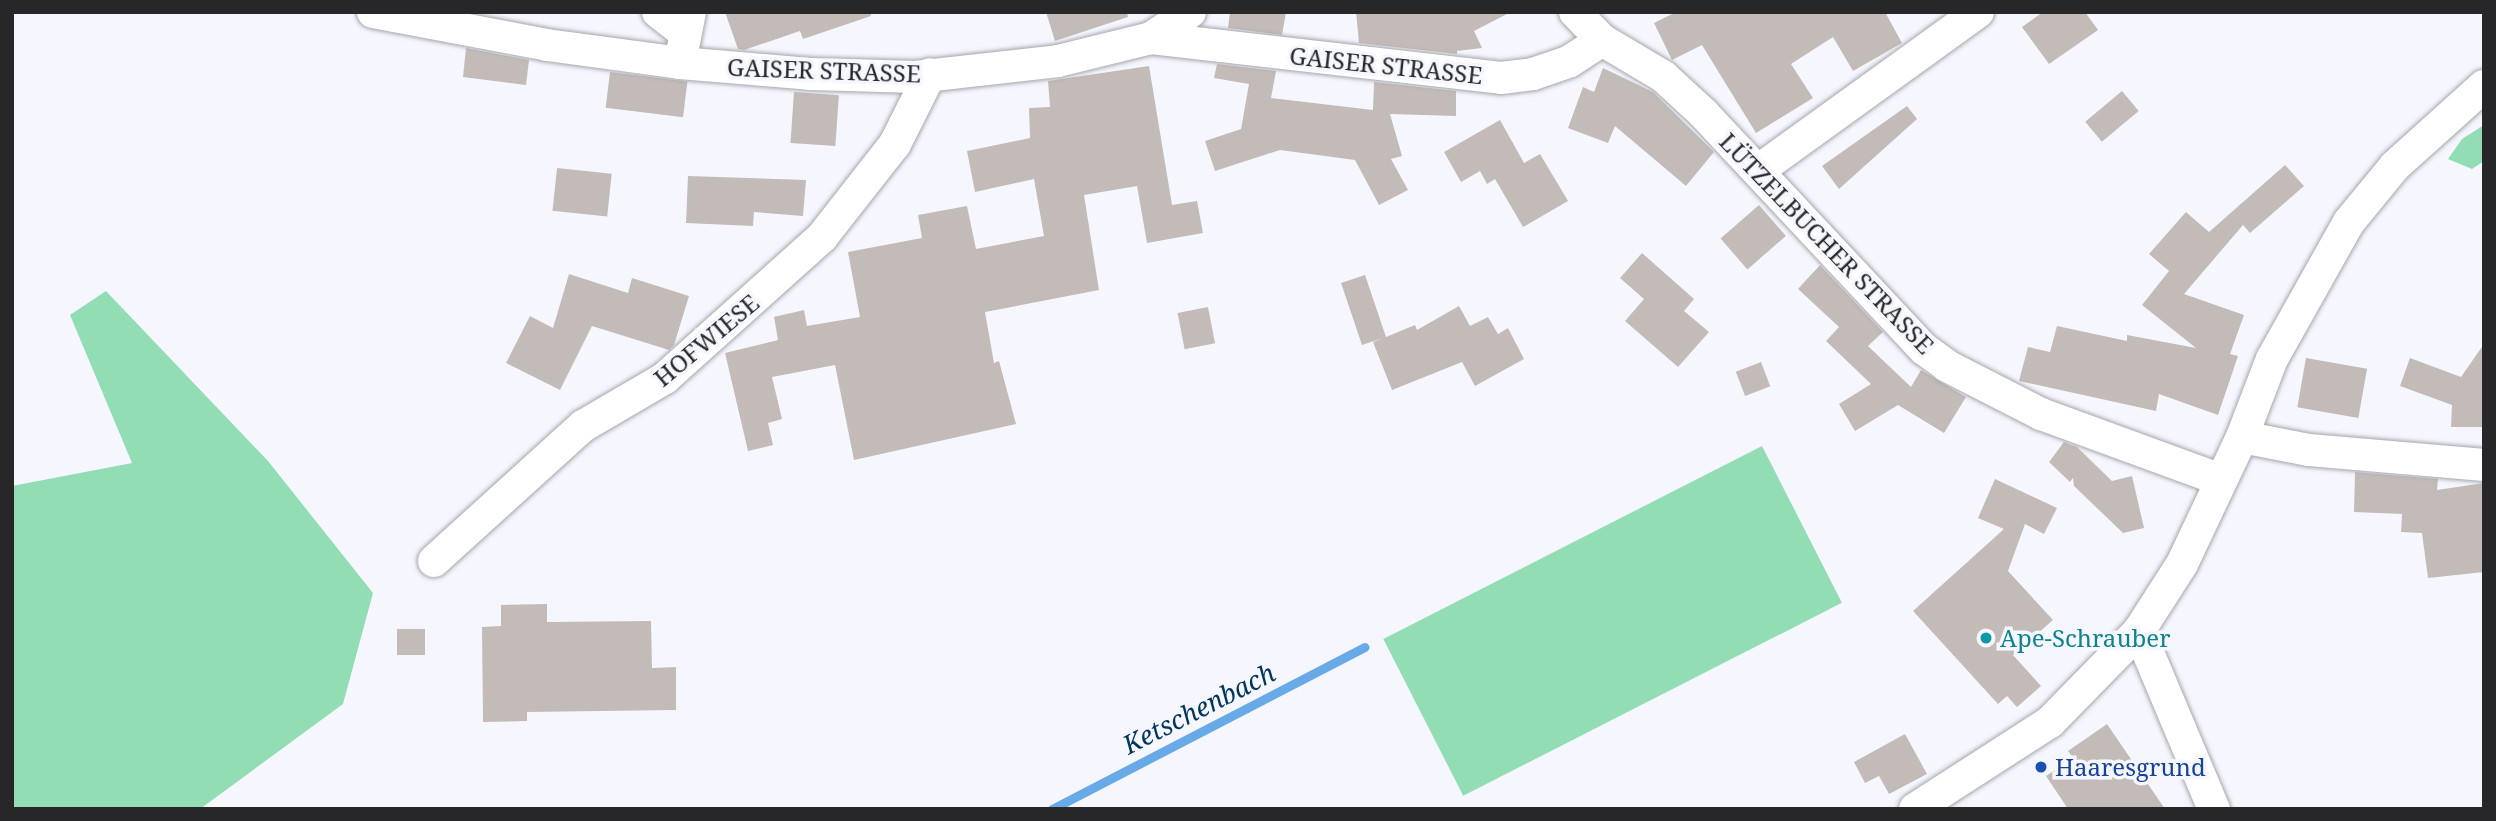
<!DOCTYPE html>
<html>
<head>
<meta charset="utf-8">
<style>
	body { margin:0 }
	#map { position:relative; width:2496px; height:821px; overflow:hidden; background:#f6f7fe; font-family:"Noto Serif",serif }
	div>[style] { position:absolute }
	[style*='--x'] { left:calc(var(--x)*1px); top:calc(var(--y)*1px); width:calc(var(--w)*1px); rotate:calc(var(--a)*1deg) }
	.green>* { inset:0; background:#93ddb5; transform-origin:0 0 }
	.stream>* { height:9px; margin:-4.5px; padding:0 4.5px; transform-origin:4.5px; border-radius:4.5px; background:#68aae7 }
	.building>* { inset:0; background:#c3bbb8; transform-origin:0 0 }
	.roads { filter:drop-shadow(0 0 2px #a5a6ad) drop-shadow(0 0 2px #a5a6ad) }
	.minor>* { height:32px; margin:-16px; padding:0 16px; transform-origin:16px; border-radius:16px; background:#fff }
	.dots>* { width:19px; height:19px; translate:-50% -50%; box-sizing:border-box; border:4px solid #f6f7fe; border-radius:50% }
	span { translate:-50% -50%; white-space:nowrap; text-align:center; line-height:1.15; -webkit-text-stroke:7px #f6f7fe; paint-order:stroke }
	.street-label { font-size:24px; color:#27272a }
	.culture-label { font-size:24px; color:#0d838f }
	.left { translate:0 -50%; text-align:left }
	.transit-label { font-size:24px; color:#164399 }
	.water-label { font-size:26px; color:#02365d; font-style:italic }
	.frame { position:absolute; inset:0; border:14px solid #27272a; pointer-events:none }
</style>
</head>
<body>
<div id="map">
	<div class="green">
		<i style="clip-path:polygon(2484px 125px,2484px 161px,2472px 169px,2448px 159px,2462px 139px)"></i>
		<i style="clip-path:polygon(106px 291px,268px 461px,373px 593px,343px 704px,200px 809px,12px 809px,12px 486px,132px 463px,70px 315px)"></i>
		<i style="left:1762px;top:446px;width:176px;height:425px;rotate:63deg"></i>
	</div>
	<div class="stream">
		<i style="--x:1052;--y:809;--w:352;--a:-27.4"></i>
	</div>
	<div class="building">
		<i style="clip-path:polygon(725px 12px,870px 12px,871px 16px,803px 39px,800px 31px,744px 50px,738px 49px)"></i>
		<i style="clip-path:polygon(1046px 12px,1127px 12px,1128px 17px,1055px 41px)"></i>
		<i style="clip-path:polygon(1230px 12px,1286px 12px,1282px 35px,1228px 28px)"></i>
		<i style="clip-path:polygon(1356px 12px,1511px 12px,1474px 31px,1482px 48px,1457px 51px,1457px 54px,1359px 43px)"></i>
		<i style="clip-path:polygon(1676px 12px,1885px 12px,1902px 43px,1853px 71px,1833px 37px,1791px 64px,1813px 98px,1756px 133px,1702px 45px,1672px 60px,1654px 23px)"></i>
		<i style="clip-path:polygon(2043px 12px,2085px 12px,2098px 30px,2049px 64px,2022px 27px)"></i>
		<i style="clip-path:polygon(466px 48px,529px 60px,526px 85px,463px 77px)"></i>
		<i style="clip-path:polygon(1217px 64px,1276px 71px,1271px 98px,1373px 110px,1374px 82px,1456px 91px,1456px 116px,1390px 114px,1402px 156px,1391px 159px,1408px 190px,1379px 205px,1355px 160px,1280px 150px,1215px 171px,1205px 141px,1241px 129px,1249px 84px,1214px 78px)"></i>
		<i style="clip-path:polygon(1149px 66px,1172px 205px,1197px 201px,1203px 233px,1147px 243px,1137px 186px,1084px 195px,1099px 290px,985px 312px,994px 363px,999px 361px,1016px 424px,854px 460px,835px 365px,772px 377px,782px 419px,768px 423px,773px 445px,748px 451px,725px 353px,778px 340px,774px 317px,804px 310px,807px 326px,860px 317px,848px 252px,922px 238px,918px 215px,967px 206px,976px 249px,1044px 236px,1034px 179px,975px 192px,967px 151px,1030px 138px,1029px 108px,1050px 107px,1048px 81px)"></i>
		<i style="clip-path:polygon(1603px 68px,1653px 92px,1714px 152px,1686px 186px,1615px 126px,1608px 143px,1568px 128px,1583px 87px,1594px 92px)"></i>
		<i style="left:610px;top:72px;width:78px;height:36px;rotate:7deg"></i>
		<i style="left:2122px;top:91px;width:26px;height:48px;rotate:50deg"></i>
		<i style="left:794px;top:92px;width:45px;height:51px;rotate:4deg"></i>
		<i style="clip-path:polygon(1907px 106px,1917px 119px,1839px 189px,1822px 166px)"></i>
		<i style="clip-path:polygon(1500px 120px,1524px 163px,1540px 154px,1568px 201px,1523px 227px,1495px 179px,1487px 184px,1480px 171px,1461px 182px,1444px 152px)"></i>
		<i style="clip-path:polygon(2285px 165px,2304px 186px,2250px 233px,2243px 225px,2184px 294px,2244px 315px,2230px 354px,2238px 356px,2218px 415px,2159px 394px,2156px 411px,2019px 381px,2028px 347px,2050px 352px,2057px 326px,2127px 341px,2127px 335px,2196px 348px,2142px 305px,2169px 271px,2149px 254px,2186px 212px,2209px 232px)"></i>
		<i style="left:557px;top:168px;width:55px;height:43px;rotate:6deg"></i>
		<i style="clip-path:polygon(688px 176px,806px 180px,803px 216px,754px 212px,753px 226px,686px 223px)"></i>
		<i style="left:1759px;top:205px;width:41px;height:51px;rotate:49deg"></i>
		<i style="clip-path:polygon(1642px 253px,1694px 299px,1684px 311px,1709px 332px,1678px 367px,1625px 321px,1644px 299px,1620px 278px)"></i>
		<i style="clip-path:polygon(1820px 265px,1883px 332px,1868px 346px,1911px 387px,1921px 370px,1966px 397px,1944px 433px,1898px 405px,1855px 431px,1839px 404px,1871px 384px,1826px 341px,1839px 327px,1798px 289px)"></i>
		<i style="clip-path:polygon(569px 274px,628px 293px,632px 278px,689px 296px,674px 345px,669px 350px,592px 326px,560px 390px,506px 363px,530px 316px,553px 328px)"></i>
		<i style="clip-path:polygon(1365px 275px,1386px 337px,1415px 325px,1417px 330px,1459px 306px,1470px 326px,1488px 317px,1498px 334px,1508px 328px,1524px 359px,1475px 386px,1462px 362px,1392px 390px,1373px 342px,1383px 338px,1362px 345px,1341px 283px)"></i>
		<i style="left:1208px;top:307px;width:37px;height:31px;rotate:79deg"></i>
		<i style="clip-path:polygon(2484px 344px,2484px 427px,2451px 427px,2452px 405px,2400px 386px,2410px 358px,2461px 377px)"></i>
		<i style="left:2306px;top:358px;width:62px;height:50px;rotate:10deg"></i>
		<i style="left:1761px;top:362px;width:26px;height:27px;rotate:69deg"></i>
		<i style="clip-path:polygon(2064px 442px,2077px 447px,2112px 481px,2132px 476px,2144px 528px,2123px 533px,2074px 486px,2073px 478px,2070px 482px,2049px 462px)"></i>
		<i style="clip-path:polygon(2355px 472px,2438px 479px,2437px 490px,2484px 483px,2484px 572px,2428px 578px,2422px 533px,2401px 532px,2402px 514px,2354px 512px)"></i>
		<i style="clip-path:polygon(1995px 479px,2057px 508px,2044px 534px,2025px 524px,2008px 571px,2053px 620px,2013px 655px,2041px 686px,2017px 707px,2007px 696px,1998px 704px,1913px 611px,2004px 529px,1978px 518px)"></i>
		<i style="clip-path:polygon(547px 604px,547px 622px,651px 621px,652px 668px,676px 667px,676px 710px,527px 712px,527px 721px,483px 722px,482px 627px,501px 626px,501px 605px)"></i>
		<i style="left:397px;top:629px;width:28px;height:26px"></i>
		<i style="clip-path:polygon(2107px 724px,2165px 809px,2068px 809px,2046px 776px,2073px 758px,2068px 751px)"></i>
		<i style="clip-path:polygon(1905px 734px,1927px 774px,1889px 794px,1879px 776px,1865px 783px,1854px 762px)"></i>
	</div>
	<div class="roads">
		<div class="minor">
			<i style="--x:373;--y:12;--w:177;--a:10.7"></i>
			<i style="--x:547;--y:45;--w:134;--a:7.7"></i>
			<i style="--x:680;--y:63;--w:130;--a:4.8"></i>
			<i style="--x:810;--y:74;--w:106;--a:1.6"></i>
			<i style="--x:916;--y:77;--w:143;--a:-6.4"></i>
			<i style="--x:1058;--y:61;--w:96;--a:-13.9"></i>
			<i style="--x:1151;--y:38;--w:352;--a:6.5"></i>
			<i style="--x:1501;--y:78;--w:32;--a:-7"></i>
			<i style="--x:1533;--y:74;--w:39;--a:-19"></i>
			<i style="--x:1570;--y:61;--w:38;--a:-33"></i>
			<i style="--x:658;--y:12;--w:34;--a:38"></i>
			<i style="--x:1575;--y:12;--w:39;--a:46"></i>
			<i style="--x:1602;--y:40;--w:72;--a:30.8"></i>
			<i style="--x:1664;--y:77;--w:53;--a:42.7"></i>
			<i style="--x:1703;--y:113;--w:323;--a:46.9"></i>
			<i style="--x:1924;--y:349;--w:29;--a:36"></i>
			<i style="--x:1947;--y:366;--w:106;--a:27.1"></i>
			<i style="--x:2041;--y:414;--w:192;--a:20.1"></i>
			<i style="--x:1151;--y:38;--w:47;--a:-33.7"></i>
			<i style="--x:680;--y:63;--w:52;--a:-78.9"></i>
			<i style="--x:1759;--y:170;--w:270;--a:-35.8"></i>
			<i style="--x:2242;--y:437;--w:68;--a:11"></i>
			<i style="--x:2309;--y:450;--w:176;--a:4.9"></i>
			<i style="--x:434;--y:561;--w:201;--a:-42.2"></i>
			<i style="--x:583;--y:426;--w:95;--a:-30.3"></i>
			<i style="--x:665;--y:378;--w:211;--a:-41.9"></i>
			<i style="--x:822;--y:237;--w:118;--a:-51.9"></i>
			<i style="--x:895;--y:144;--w:78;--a:-63.4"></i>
			<i style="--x:2139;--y:631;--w:193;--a:67.2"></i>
			<i style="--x:1915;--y:809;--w:161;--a:-32.8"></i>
			<i style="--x:2050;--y:722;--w:127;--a:-45.6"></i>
			<i style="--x:2139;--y:631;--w:80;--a:-57.3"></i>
			<i style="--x:2182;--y:564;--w:140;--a:-64.7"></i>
			<i style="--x:2242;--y:437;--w:84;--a:-69"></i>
			<i style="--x:2272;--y:359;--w:157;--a:-60.7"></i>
			<i style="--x:2349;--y:222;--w:72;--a:-50.6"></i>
			<i style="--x:2395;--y:166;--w:120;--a:-42"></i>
		</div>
	</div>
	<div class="dots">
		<i style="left:1986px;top:638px;background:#0f9aa8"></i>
		<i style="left:2041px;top:767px;background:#1a4fb4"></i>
	</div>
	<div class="street-label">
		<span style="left:1386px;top:65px;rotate:6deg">GAISER STRASSE</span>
		<span style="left:824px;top:70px;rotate:2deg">GAISER STRASSE</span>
		<span style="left:1827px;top:243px;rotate:46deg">LÜTZELBUCHER STRASSE</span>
		<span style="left:706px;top:340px;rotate:-40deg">HOFWIESE</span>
	</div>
	<div class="culture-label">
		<span class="left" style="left:2000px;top:638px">Ape-Schrauber</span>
	</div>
	<div class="transit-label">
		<span class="left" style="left:2055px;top:767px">Haaresgrund</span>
	</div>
	<div class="water-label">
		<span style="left:1199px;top:709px;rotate:-27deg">Ketschenbach</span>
	</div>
	<div class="frame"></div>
</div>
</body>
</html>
